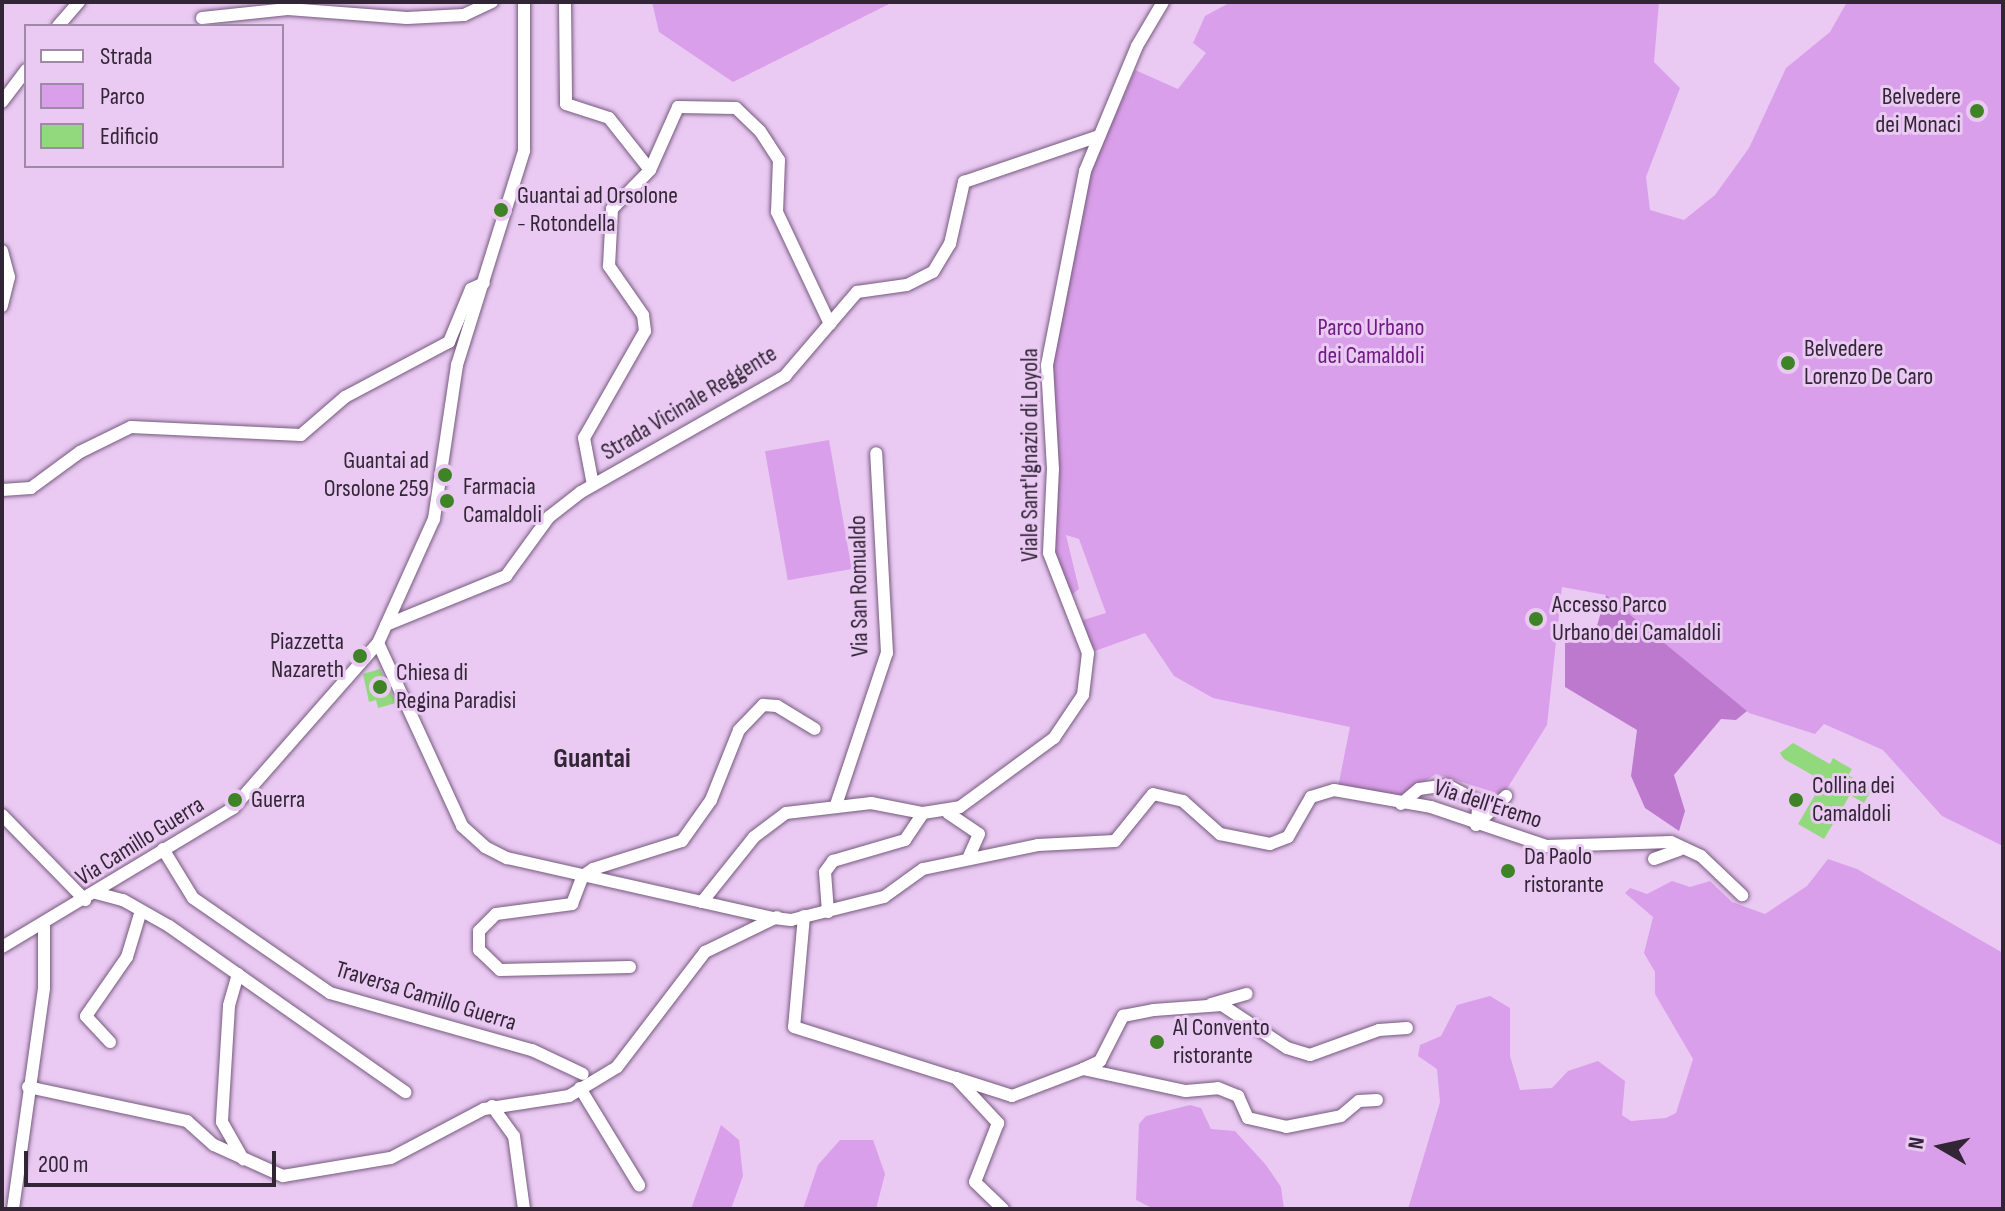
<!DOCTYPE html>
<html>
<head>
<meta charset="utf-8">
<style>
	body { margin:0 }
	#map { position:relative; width:2005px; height:1211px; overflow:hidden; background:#eacaf3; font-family:"Sofia Sans Condensed",sans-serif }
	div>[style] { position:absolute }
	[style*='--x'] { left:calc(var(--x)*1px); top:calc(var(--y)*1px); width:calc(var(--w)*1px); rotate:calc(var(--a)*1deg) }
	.green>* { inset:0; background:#da9fea; transform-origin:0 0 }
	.forest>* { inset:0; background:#bc79ce }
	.building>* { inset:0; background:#92d97e }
	.roads { filter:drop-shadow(0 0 2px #765a7e) drop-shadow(0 0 2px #765a7e) }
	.minor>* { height:12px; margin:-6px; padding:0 6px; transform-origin:6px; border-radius:6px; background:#fff }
	.dots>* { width:22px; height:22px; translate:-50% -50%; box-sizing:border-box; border:4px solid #eacaf3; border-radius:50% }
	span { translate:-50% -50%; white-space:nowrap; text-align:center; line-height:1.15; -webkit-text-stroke:6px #eacaf3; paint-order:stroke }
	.poi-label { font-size:24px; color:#322636 }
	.right { translate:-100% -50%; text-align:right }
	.left { translate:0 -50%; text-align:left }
	.park-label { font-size:24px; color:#6f1b83 }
	.street-label { font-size:24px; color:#322636 }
	.quarter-label { font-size:28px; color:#322636; font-weight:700 }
	.frame { position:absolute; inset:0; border:4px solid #322636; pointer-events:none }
	.legend { position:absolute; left:24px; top:24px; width:260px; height:144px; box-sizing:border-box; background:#eacaf3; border:2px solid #a088a7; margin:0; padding:10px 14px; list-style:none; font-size:24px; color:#322636 }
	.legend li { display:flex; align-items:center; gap:16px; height:40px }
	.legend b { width:40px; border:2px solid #a088a7 }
	.north { position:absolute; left:1901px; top:1107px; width:80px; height:80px; -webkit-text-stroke:6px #eacaf3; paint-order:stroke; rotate:279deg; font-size:22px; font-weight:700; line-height:32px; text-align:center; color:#322636 }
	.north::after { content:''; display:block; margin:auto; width:28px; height:36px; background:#322636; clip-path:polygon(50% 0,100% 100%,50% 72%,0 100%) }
	.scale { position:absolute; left:24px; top:1151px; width:252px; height:36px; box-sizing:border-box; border:4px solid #322636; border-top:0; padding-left:10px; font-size:24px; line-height:28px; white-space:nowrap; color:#322636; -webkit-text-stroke:6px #eacaf3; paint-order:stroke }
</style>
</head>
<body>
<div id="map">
	<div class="green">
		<i style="clip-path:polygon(652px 2px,893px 2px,733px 82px,659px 32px)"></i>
		<i style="clip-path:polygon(1231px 2px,1659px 2px,1654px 62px,1680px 88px,1646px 177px,1650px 210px,1684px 220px,1715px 195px,1749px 148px,1786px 68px,1830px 32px,1847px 2px,2003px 2px,2003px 846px,1942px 816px,1883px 750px,1824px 724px,1815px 734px,1749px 713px,1606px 595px,1562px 587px,1547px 725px,1503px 795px,1436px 774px,1396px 799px,1338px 787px,1350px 727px,1213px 698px,1174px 676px,1145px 633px,1095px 651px,1080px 621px,1106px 613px,1079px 539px,1066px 535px,1079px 589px,1069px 597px,1055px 567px,1051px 369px,1089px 176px,1135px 70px,1178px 89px,1206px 53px,1193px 43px,1205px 16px)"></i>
		<i style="left:829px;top:440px;width:131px;height:65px;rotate:80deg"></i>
		<i style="clip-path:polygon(1828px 859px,1857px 869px,2003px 953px,2003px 1209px,1408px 1209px,1440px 1102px,1437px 1069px,1418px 1056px,1420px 1045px,1441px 1036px,1457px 1005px,1490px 996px,1510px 1008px,1510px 1056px,1520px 1090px,1552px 1088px,1568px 1071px,1598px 1061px,1625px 1081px,1622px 1115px,1631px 1121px,1666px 1118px,1676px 1113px,1693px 1059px,1655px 994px,1655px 972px,1644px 953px,1653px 917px,1625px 893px,1630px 888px,1647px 894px,1672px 881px,1690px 887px,1710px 881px,1732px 902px,1765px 914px,1807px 886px)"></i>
		<i style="clip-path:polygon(1190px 1105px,1201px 1108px,1211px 1129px,1235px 1131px,1266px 1165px,1281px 1187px,1284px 1209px,1154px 1209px,1136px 1200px,1139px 1124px,1146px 1116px)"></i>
		<i style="clip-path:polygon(721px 1125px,739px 1140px,743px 1176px,731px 1209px,691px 1209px)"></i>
		<i style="clip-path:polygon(840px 1140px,873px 1140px,885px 1174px,876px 1209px,803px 1209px,818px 1165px)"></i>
	</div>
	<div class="forest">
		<i style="clip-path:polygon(1606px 595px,1747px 711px,1736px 720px,1721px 719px,1674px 775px,1685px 811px,1679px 831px,1645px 808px,1631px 776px,1637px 730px,1565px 687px,1565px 636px,1596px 629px)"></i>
	</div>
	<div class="building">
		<i style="clip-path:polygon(380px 669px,396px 703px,378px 708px,376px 700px,369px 702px,363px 674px)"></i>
		<i style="clip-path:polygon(1793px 743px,1830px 764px,1833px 758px,1843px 764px,1852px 769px,1848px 775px,1872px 789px,1864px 803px,1850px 795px,1824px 839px,1798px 824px,1823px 781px,1784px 759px,1780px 753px)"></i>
	</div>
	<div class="roads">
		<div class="minor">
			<i style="--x:565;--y:2;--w:102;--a:89.4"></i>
			<i style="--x:566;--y:104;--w:45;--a:18"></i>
			<i style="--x:609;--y:118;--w:66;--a:51.7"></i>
			<i style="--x:202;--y:18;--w:86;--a:-6"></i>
			<i style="--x:288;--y:9;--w:119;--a:4.3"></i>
			<i style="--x:407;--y:18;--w:57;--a:-3"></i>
			<i style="--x:464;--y:15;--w:31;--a:-25"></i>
			<i style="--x:58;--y:26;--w:32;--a:-49"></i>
			<i style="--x:2;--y:102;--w:40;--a:-53"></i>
			<i style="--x:2;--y:251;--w:27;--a:75"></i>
			<i style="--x:9;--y:277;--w:30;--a:104"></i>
			<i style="--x:593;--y:485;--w:48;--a:-100.8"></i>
			<i style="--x:584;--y:438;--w:123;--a:-60.3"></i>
			<i style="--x:645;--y:331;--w:16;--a:-97"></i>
			<i style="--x:643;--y:315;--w:60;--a:-124.8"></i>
			<i style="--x:609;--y:266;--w:57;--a:-87"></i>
			<i style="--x:612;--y:209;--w:54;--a:-45.7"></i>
			<i style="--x:650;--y:170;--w:69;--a:-66"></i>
			<i style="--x:678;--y:107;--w:58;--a:1"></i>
			<i style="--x:736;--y:108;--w:33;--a:44"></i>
			<i style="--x:760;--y:131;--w:35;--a:57"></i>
			<i style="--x:779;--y:160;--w:52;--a:92.2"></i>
			<i style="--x:777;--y:212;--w:124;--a:64.7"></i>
			<i style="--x:2;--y:490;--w:29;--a:-4"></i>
			<i style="--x:31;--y:488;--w:61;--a:-36.3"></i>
			<i style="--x:80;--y:452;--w:57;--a:-26.1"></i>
			<i style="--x:131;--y:427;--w:170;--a:2.7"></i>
			<i style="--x:301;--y:435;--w:58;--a:-40.8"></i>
			<i style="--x:345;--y:397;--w:118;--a:-27.9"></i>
			<i style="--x:449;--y:342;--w:57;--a:-67.5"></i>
			<i style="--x:471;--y:289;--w:14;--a:-25"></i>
			<i style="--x:386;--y:625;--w:130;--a:-22.2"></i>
			<i style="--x:506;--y:576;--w:73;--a:-53.9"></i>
			<i style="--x:549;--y:517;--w:41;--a:-38"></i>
			<i style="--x:581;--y:492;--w:235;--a:-29.6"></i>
			<i style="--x:785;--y:376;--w:111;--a:-49.4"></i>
			<i style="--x:857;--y:292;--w:50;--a:-8"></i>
			<i style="--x:907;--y:285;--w:29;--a:-27"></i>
			<i style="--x:933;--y:272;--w:33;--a:-59"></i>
			<i style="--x:950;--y:244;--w:64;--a:-77.3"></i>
			<i style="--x:964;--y:182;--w:143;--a:-18.8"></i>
			<i style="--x:378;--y:643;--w:201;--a:65.3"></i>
			<i style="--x:462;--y:826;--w:31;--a:42"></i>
			<i style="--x:485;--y:847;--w:25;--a:27"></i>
			<i style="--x:507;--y:858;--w:274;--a:12.7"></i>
			<i style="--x:774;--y:918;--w:17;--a:7"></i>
			<i style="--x:791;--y:920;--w:96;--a:-13.9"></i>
			<i style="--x:884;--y:897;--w:48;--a:-35.7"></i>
			<i style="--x:923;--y:869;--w:117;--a:-11.8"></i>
			<i style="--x:1038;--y:845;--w:77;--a:-3"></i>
			<i style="--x:1115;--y:841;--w:60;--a:-51"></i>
			<i style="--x:1153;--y:794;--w:31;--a:13"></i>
			<i style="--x:1183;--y:801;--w:50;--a:41.7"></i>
			<i style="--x:1220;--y:834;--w:51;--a:11.3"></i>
			<i style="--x:1270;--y:844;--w:19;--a:-21"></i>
			<i style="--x:1288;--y:837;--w:46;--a:-60.1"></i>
			<i style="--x:1311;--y:797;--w:24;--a:-17"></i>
			<i style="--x:1334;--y:790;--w:98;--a:9.9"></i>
			<i style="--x:1431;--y:807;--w:121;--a:18.7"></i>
			<i style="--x:1546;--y:846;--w:125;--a:-1.8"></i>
			<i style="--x:1671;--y:842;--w:33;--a:25"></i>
			<i style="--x:1701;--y:856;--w:57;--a:43.6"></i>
			<i style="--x:1401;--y:804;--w:23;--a:-40"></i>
			<i style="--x:1419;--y:789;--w:28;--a:-8"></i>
			<i style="--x:1447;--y:785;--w:36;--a:28"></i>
			<i style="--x:1479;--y:802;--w:23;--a:97"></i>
			<i style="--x:836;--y:805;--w:160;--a:-71.5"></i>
			<i style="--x:887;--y:653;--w:200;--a:-93.1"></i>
			<i style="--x:948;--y:813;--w:37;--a:34"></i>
			<i style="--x:979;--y:834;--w:27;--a:114"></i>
			<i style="--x:2;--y:815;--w:119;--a:45.7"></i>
			<i style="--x:1476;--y:825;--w:42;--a:-44"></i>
			<i style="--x:163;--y:849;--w:57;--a:58.5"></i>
			<i style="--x:193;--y:898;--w:167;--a:34.7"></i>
			<i style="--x:330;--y:993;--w:210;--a:15.8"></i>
			<i style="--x:532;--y:1050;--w:56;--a:25.2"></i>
			<i style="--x:1654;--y:859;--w:27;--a:-20"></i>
			<i style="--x:96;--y:893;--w:28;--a:15"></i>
			<i style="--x:123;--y:900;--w:53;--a:29.5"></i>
			<i style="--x:169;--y:926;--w:289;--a:35.1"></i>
			<i style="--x:702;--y:902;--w:83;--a:-51.3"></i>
			<i style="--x:754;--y:837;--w:40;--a:-37"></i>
			<i style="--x:786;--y:813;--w:86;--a:-6.7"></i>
			<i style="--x:871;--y:803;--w:53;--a:10.9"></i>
			<i style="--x:828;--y:912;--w:40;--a:-94.3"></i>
			<i style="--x:825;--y:872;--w:14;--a:-54"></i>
			<i style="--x:833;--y:861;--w:75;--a:-16.3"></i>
			<i style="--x:905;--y:840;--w:32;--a:-56"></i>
			<i style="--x:923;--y:813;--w:37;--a:-9"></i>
			<i style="--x:960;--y:807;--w:117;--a:-36.3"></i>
			<i style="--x:1054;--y:738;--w:52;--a:-56"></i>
			<i style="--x:1083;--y:695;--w:42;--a:-83.2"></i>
			<i style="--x:1088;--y:653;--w:107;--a:-111.3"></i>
			<i style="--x:1049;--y:553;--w:84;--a:-87.3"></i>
			<i style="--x:1053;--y:469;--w:104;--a:-93.3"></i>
			<i style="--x:1047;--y:365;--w:198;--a:-78.9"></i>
			<i style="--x:1085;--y:171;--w:135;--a:-67.4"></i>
			<i style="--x:1137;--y:46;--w:51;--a:-59.4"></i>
			<i style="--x:804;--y:916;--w:111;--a:95.1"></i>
			<i style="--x:794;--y:1027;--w:170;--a:17.5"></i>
			<i style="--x:956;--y:1078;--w:62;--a:47"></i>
			<i style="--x:998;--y:1123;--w:63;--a:111.3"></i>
			<i style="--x:975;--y:1182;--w:39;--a:44"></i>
			<i style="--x:2;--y:947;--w:270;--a:-31"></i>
			<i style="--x:233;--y:808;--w:220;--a:-48.7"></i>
			<i style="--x:378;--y:643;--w:136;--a:-65.7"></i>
			<i style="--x:434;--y:519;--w:156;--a:-81.5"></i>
			<i style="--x:457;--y:365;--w:224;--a:-72.6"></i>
			<i style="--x:524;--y:151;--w:149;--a:-90"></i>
			<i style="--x:630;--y:967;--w:130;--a:178.7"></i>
			<i style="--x:500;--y:970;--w:29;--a:-136"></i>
			<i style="--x:479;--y:950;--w:19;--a:-90"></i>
			<i style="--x:479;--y:931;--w:24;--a:-45"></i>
			<i style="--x:496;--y:914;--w:77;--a:-7.5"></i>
			<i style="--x:572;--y:904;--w:30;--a:-69"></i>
			<i style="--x:583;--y:876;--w:12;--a:-35"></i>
			<i style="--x:593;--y:869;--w:93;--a:-17.5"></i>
			<i style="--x:682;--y:841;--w:50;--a:-54.7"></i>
			<i style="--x:711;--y:800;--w:75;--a:-68.2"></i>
			<i style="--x:739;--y:730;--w:35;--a:-46"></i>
			<i style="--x:763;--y:705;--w:14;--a:4"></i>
			<i style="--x:777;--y:706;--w:44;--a:31.2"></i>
			<i style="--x:238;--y:974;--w:33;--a:106"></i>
			<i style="--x:229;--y:1006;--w:116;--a:93.5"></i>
			<i style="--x:222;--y:1122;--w:43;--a:60.4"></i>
			<i style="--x:1211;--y:1004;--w:37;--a:-16"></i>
			<i style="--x:110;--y:1042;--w:35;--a:-133"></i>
			<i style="--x:86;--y:1016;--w:72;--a:-55.2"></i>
			<i style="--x:127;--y:957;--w:45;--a:-73.2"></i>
			<i style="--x:1083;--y:1069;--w:19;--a:-25"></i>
			<i style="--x:1100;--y:1061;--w:51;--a:-62.9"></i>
			<i style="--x:1123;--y:1016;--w:32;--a:-11"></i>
			<i style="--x:1154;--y:1010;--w:68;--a:-4.2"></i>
			<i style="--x:1222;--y:1005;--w:78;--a:33.5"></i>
			<i style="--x:1287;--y:1048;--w:24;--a:17"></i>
			<i style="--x:1310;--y:1055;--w:73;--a:-19.9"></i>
			<i style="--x:1379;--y:1030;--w:28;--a:-4"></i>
			<i style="--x:956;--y:1078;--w:59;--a:17.8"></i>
			<i style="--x:1012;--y:1096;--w:76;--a:-20.8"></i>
			<i style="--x:1083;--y:1069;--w:105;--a:12.1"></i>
			<i style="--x:1186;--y:1091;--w:32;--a:-5"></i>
			<i style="--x:1218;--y:1088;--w:22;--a:22"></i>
			<i style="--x:1238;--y:1096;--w:24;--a:66"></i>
			<i style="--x:1248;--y:1118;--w:39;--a:13"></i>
			<i style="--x:1286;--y:1127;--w:56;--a:-11.3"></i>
			<i style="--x:1341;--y:1116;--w:23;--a:-40"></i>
			<i style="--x:1359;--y:1101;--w:18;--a:-3"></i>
			<i style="--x:28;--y:1087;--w:163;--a:12.1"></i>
			<i style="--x:187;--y:1121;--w:36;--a:42"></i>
			<i style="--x:214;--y:1145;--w:76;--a:24.2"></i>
			<i style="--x:283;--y:1176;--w:109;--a:-9.5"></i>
			<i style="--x:391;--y:1158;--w:105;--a:-27.8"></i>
			<i style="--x:484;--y:1109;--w:86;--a:-8.7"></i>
			<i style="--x:569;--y:1096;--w:56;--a:-31.1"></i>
			<i style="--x:617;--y:1067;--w:145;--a:-52.6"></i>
			<i style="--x:705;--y:952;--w:80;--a:-25.9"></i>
			<i style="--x:580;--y:1088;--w:114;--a:58.7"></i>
			<i style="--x:492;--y:1106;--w:37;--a:54"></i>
			<i style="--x:514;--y:1136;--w:74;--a:82.2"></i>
			<i style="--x:13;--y:1209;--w:223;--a:-82"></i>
			<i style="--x:44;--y:988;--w:63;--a:-90"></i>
		</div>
	</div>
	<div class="dots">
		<i style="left:1977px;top:111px;background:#3f8327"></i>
		<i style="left:501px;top:210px;background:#3f8327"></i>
		<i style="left:1788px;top:363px;background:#3f8327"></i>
		<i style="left:445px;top:475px;background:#3f8327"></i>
		<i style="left:447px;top:501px;background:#3f8327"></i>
		<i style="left:1536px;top:619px;background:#3f8327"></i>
		<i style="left:360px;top:656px;background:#3f8327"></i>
		<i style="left:380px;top:687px;background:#3f8327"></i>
		<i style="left:235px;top:800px;background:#3f8327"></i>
		<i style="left:1796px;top:800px;background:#3f8327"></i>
		<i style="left:1508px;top:871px;background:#3f8327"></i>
		<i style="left:1157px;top:1042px;background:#3f8327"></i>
	</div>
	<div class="poi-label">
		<span class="right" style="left:1961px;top:111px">Belvedere<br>dei Monaci</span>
		<span class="left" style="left:517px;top:210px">Guantai ad Orsolone<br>- Rotondella</span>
		<span class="left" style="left:1804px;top:363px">Belvedere<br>Lorenzo De Caro</span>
		<span class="right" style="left:429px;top:475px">Guantai ad<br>Orsolone 259</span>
		<span class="left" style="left:463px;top:501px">Farmacia<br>Camaldoli</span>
		<span class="left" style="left:1552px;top:619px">Accesso Parco<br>Urbano dei Camaldoli</span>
		<span class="right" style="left:344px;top:656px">Piazzetta<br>Nazareth</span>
		<span class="left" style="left:396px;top:687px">Chiesa di<br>Regina Paradisi</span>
		<span class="left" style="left:1812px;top:800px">Collina dei<br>Camaldoli</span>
		<span class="left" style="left:251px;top:800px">Guerra</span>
		<span class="left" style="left:1524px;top:871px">Da Paolo<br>ristorante</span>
		<span class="left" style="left:1173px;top:1042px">Al Convento<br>ristorante</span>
	</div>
	<div class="park-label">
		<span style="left:1371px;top:342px">Parco Urbano<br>dei Camaldoli</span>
	</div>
	<div class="street-label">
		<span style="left:689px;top:403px;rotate:-31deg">Strada Vicinale Reggente</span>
		<span style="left:1030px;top:455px;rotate:-90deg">Viale Sant'Ignazio di Loyola</span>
		<span style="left:859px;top:586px;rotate:-91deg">Via San Romualdo</span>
		<span style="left:1488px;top:804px;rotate:18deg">Via dell'Eremo</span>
		<span style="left:140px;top:841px;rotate:-32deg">Via Camillo Guerra</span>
		<span style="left:426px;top:996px;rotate:17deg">Traversa Camillo Guerra</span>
	</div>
	<div class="quarter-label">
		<span style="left:592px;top:759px">Guantai</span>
	</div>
	<div class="frame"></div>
	<ul class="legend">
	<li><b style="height:10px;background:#fff"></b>Strada</li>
	<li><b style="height:22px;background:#da9fea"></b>Parco</li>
	<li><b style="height:22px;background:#92d97e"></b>Edificio</li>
	</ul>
	<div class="north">N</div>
	<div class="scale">200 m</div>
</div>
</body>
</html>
